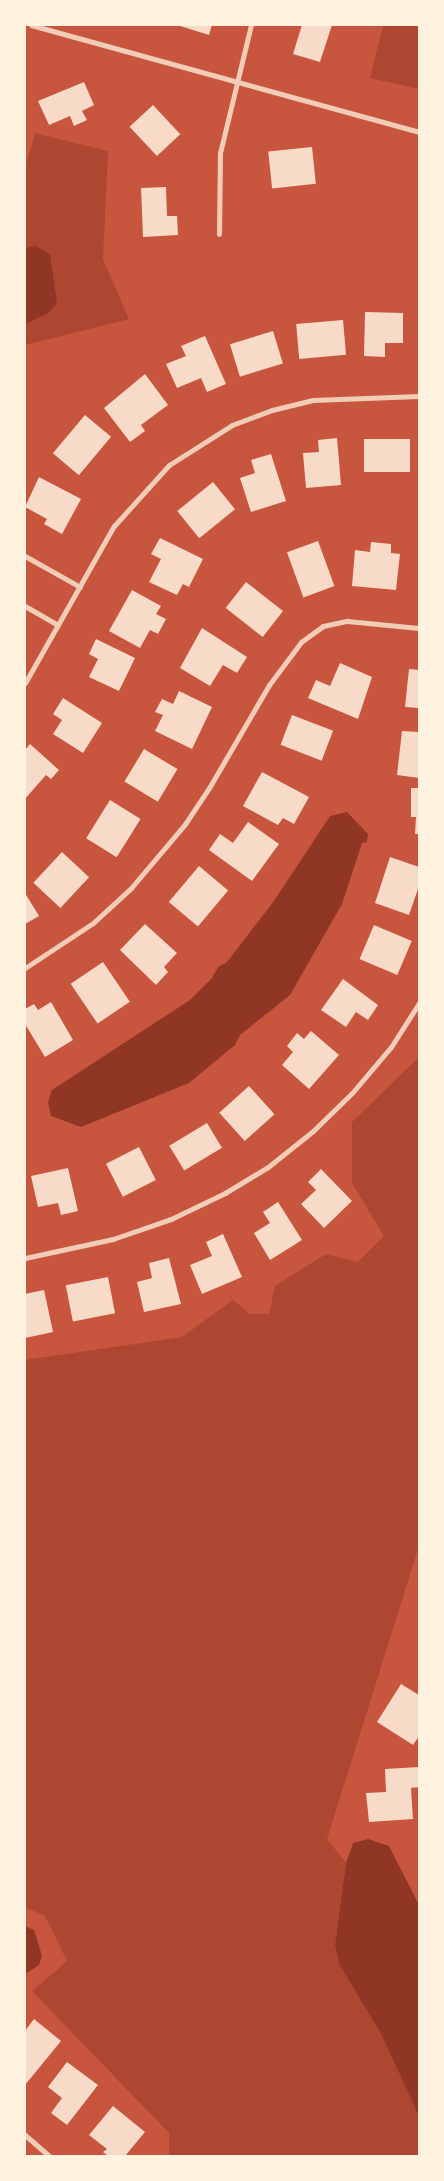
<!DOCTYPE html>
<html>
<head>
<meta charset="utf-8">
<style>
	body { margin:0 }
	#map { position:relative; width:444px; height:2181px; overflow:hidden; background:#c8553d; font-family:"Fira Sans Condensed",sans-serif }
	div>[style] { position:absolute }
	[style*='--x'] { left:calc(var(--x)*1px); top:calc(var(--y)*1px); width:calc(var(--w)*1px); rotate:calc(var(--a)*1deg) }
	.green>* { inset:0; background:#ae4732 }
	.water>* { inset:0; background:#8f3625 }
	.building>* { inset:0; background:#f7dbc8; transform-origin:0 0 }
	.minor>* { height:5px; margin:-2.5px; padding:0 2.5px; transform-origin:2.5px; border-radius:2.5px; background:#f1ccb7 }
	span { translate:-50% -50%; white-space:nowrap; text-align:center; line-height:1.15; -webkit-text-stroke:4px #fff3e0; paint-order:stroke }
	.frame { position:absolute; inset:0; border:26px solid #fff3e0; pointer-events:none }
</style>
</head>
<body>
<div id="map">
	<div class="green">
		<i style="clip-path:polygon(383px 25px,419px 25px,419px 89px,370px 78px)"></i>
		<i style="clip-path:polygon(35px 133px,108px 151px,103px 259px,129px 319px,25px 345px,25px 324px,47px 314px,36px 246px,25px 248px,25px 168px)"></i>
		<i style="clip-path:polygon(418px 1058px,419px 1546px,327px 1839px,346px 1863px,335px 1945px,339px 1964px,381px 2034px,419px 2116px,419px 2156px,169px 2156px,169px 2133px,32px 1991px,67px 1961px,45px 1916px,25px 1907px,25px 1360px,182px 1337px,233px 1300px,250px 1314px,269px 1314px,275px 1286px,326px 1254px,358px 1262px,384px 1236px,352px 1183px,352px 1122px)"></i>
	</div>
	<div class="water">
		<i style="clip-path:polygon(36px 246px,50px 254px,57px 303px,47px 314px,25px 324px,25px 248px)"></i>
		<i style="clip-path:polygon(347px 812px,368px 834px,367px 842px,362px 843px,342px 904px,290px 995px,240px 1035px,235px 1045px,189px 1083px,81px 1127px,51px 1116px,48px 1102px,52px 1090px,190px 1000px,212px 978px,218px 967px,227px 962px,274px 901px,330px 816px)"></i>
		<i style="clip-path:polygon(368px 1839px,389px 1846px,419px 1905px,419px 2116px,381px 2034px,339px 1964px,335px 1945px,346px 1863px,353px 1843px)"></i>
		<i style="clip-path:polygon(25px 1926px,34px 1930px,42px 1956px,39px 1965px,25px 1974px)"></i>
	</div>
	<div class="building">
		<i style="clip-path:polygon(177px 25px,212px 25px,209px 35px)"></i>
		<i style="clip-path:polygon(302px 25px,332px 25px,320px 62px,293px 54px)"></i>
		<i style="clip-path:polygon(84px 82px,94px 105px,82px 111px,87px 120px,74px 126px,70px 116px,49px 125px,38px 101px)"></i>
		<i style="left:153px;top:105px;width:40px;height:32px;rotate:47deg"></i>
		<i style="left:312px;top:147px;width:37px;height:44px;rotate:84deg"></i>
		<i style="clip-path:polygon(166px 187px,167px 216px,177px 216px,178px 235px,143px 237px,141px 188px)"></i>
		<i style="clip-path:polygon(365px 312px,403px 313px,403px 343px,385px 343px,385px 357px,364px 356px)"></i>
		<i style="left:343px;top:320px;width:35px;height:47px;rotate:85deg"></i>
		<i style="left:273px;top:331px;width:34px;height:45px;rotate:73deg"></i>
		<i style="clip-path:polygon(205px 336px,226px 384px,207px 392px,201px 378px,177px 388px,166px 364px,186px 356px,181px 346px)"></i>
		<i style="clip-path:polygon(145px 374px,168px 405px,141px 425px,145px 431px,130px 442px,104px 408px)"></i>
		<i style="left:85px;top:415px;width:34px;height:50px;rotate:40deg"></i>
		<i style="clip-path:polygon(337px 438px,341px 485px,306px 488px,303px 453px,319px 452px,318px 440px)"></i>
		<i style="left:364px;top:439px;width:46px;height:33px"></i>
		<i style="clip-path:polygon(271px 454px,286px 501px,251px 512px,240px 478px,255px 473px,251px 460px)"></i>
		<i style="clip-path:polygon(39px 477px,81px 499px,62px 534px,44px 524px,47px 519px,25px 507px)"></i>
		<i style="left:213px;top:482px;width:35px;height:46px;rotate:51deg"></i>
		<i style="clip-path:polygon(160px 538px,203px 559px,189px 587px,183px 584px,177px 595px,149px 582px,161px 559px,151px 554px)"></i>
		<i style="left:318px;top:541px;width:48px;height:33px;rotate:70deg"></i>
		<i style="clip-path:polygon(371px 542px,391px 544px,391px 553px,400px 554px,396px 590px,352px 586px,355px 550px,370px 552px)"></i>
		<i style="left:246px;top:582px;width:47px;height:33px;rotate:38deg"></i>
		<i style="clip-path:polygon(132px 590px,161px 606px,156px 614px,166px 619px,158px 634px,150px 630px,140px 648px,109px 631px)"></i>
		<i style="clip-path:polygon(202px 628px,247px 657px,237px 673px,223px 665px,210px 686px,180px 668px)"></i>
		<i style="clip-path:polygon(96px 639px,135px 658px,119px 691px,89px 677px,98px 659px,89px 654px)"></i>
		<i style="clip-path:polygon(340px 663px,372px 677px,358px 719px,308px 698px,316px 680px,330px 686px)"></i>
		<i style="clip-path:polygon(409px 669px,419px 670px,419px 708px,405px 707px)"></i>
		<i style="clip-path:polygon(179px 691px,212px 707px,192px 749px,155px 731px,163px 715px,155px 712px,162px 699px,173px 704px)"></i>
		<i style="clip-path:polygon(63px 698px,102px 723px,83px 753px,53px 734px,62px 720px,53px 714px)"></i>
		<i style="left:292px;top:715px;width:44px;height:32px;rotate:21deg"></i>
		<i style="clip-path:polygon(402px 731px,419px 732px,419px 778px,397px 775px)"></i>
		<i style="clip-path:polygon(30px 744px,59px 770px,51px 779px,46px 775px,25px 799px,25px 750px)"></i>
		<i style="left:144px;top:749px;width:39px;height:38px;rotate:31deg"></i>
		<i style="clip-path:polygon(262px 772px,309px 797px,294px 824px,283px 818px,278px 825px,243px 806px)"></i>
		<i style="clip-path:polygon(411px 788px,419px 788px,419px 834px,415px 834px,416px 817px,411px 817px)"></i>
		<i style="left:110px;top:800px;width:36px;height:45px;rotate:32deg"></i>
		<i style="clip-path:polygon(248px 822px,279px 844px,252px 881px,209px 850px,220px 834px,233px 843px)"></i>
		<i style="left:62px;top:852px;width:37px;height:42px;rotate:43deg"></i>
		<i style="clip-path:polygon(390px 857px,419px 867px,419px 886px,409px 915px,375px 903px)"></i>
		<i style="left:199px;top:866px;width:38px;height:47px;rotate:40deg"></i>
		<i style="clip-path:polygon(25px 893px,39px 916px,25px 924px)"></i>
		<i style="clip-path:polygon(145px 924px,177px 953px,164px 967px,168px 972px,156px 985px,120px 950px)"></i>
		<i style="left:374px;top:925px;width:41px;height:37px;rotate:23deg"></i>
		<i style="left:103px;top:962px;width:48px;height:39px;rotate:56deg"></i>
		<i style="clip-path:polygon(343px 979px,378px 1005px,368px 1020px,356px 1012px,346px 1027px,321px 1010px)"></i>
		<i style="clip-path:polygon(51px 1002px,73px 1040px,45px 1057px,25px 1024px,25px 1009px,34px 1004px,38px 1010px)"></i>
		<i style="clip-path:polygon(311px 1031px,339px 1055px,309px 1089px,282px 1065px,293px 1052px,287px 1046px,297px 1033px,304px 1039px)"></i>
		<i style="left:249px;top:1086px;width:38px;height:40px;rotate:48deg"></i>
		<i style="left:207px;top:1123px;width:29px;height:44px;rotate:59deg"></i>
		<i style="left:139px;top:1147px;width:37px;height:37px;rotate:63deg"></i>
		<i style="clip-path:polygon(68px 1168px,78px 1211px,61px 1215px,58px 1203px,38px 1207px,31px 1176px)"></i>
		<i style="clip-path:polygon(321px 1169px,352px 1201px,324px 1228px,301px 1204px,316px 1190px,308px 1182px)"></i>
		<i style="clip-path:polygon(278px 1202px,302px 1240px,270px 1260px,254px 1233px,270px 1223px,263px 1212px)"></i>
		<i style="clip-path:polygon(223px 1234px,242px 1277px,202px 1294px,190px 1265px,212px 1256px,206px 1242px)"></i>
		<i style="clip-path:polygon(169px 1258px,181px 1304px,144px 1312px,137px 1282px,152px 1278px,149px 1263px)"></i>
		<i style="left:108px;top:1277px;width:37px;height:43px;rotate:79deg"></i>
		<i style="clip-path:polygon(44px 1290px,53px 1332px,25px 1338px,25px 1294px)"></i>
		<i style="clip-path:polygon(401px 1684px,419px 1695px,419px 1736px,413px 1745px,377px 1722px)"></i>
		<i style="clip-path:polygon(419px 1767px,419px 1787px,411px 1788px,413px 1819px,369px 1822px,366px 1793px,386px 1792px,385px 1769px)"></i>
		<i style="clip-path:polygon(34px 2019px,61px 2041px,25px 2085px,25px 2031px)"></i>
		<i style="clip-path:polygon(67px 2062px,98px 2085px,67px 2125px,51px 2113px,62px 2098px,48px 2087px)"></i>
		<i style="clip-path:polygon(113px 2106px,145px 2132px,125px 2156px,108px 2156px,103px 2152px,107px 2149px,89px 2135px)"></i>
	</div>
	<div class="minor">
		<i style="--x:31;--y:25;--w:402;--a:15.4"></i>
		<i style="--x:219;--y:234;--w:81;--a:-89.3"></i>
		<i style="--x:220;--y:153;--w:132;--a:-76.4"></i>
		<i style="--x:25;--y:556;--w:63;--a:29.4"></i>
		<i style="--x:25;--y:606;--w:38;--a:30"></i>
		<i style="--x:25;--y:683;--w:180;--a:-60.5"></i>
		<i style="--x:114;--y:526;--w:82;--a:-48"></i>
		<i style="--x:169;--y:465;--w:75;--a:-32.4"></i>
		<i style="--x:232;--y:425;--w:43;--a:-20.6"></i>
		<i style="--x:272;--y:410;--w:42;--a:-13.7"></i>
		<i style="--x:313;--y:400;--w:106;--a:-2.2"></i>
		<i style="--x:25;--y:968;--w:82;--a:-33.5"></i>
		<i style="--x:93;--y:923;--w:52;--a:-42.6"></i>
		<i style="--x:131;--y:888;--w:84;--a:-49.8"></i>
		<i style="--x:185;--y:824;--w:43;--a:-56.3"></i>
		<i style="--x:209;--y:788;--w:119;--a:-59.8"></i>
		<i style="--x:269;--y:685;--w:54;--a:-53.3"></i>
		<i style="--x:301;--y:642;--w:27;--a:-36"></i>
		<i style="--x:323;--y:626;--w:25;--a:-12"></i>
		<i style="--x:347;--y:621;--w:72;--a:5.6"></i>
		<i style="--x:25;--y:1258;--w:90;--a:-12.2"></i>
		<i style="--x:113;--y:1239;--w:61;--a:-19"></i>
		<i style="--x:171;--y:1219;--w:60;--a:-25.7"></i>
		<i style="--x:225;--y:1193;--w:50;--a:-31.2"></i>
		<i style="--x:268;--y:1167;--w:58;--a:-38.7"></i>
		<i style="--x:313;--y:1131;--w:54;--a:-44.3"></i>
		<i style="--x:352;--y:1093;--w:60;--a:-49.7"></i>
		<i style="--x:391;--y:1047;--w:52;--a:-57.5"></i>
		<i style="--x:25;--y:2135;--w:32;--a:41"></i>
	</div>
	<div class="frame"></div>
</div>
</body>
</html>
